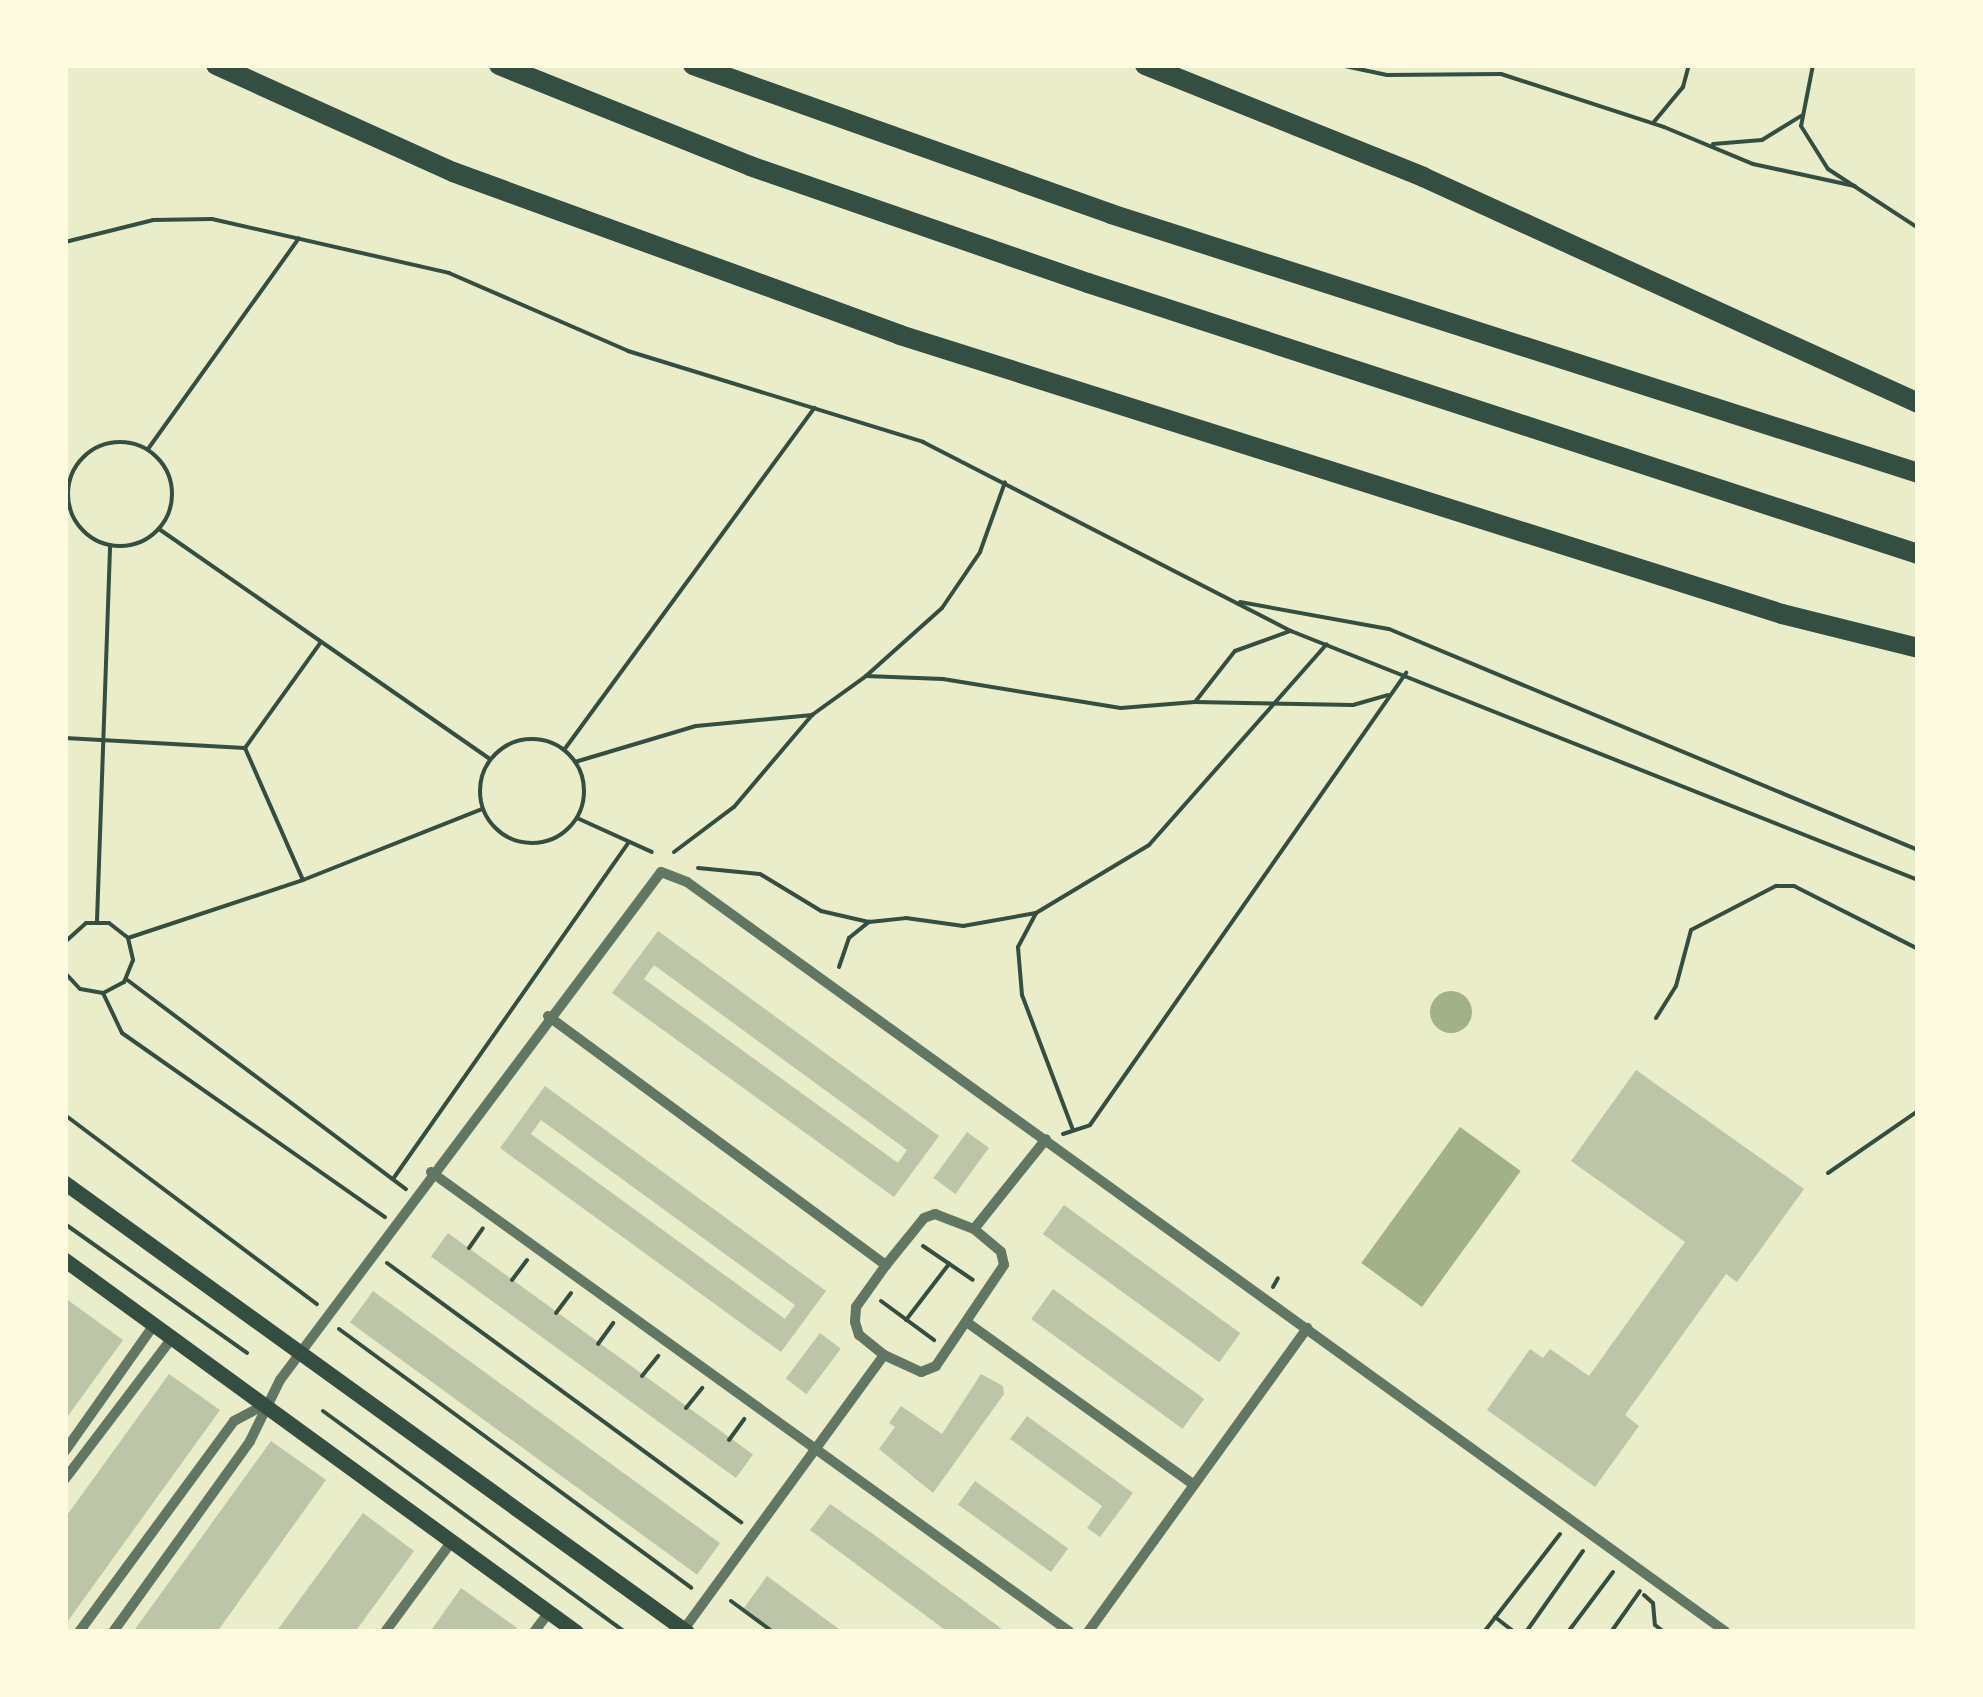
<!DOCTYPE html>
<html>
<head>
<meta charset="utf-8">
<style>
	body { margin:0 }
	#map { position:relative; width:1983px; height:1697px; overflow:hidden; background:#e9edc9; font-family:Overpass,sans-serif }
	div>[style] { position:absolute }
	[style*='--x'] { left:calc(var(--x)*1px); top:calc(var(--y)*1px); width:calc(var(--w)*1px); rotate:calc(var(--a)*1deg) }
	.water>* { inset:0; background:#a3b18a; transform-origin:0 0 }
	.round { border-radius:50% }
	.building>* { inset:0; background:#bcc5a7; transform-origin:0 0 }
	.path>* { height:4px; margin:-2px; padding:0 2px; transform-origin:2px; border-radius:2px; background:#344e41 }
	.path>.ring { margin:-2px; padding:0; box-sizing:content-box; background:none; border:4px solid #344e41; border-radius:50% }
	.minor>* { height:10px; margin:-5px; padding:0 5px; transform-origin:5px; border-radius:5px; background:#617663 }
	.secondary>* { height:15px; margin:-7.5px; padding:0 7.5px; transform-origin:7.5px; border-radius:7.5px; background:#344e41 }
	.motorway>* { height:20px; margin:-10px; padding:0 10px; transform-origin:10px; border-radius:10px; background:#344e41 }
	span { translate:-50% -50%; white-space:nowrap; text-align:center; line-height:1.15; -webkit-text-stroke:10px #fefae0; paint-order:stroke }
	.frame { position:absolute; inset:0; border:68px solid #fefae0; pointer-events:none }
</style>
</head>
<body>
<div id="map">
	<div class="water">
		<i class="round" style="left:1430px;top:991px;width:42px;height:42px"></i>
		<i style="left:1460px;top:1127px;width:75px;height:168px;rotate:36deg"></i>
	</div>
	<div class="building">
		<i style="clip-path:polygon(evenodd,658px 931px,939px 1136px,894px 1197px,612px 993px,658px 931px,654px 965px,907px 1150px,898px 1163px,644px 979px,654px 965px)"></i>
		<i style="clip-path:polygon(1636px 1070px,1804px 1189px,1737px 1282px,1726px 1274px,1625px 1415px,1639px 1426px,1595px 1487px,1487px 1410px,1530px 1349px,1543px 1358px,1550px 1349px,1589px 1376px,1685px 1242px,1571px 1161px)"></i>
		<i style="clip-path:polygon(evenodd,545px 1086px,826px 1291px,781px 1352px,500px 1148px,545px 1086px,541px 1120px,795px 1305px,785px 1319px,531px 1134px,541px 1120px)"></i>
		<i style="left:967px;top:1132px;width:27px;height:57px;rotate:36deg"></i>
		<i style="left:1064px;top:1205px;width:218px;height:36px;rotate:36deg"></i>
		<i style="left:448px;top:1233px;width:377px;height:29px;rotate:36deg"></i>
		<i style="left:1053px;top:1289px;width:187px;height:37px;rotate:36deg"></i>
		<i style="left:373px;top:1291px;width:429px;height:39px;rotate:36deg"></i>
		<i style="clip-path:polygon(65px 1298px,123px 1340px,65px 1420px)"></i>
		<i style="left:820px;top:1333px;width:26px;height:57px;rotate:37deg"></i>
		<i style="clip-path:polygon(169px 1374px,220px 1410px,65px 1625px,65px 1518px)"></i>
		<i style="clip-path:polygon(981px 1374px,1003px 1386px,1004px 1394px,933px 1493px,879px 1449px,895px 1427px,889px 1423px,901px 1406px,942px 1434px)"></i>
		<i style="clip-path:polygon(1027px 1416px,1133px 1493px,1100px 1537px,1087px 1528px,1102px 1506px,1010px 1439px)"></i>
		<i style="clip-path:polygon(271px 1441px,326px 1480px,217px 1632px,133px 1632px)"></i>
		<i style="left:975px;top:1481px;width:115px;height:29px;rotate:36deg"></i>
		<i style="clip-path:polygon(830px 1504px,873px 1534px,1006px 1632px,948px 1632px,810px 1530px)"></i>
		<i style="clip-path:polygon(363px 1513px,414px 1551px,355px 1632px,276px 1632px)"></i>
		<i style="clip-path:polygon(767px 1576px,809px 1607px,843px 1632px,777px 1632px,744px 1608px)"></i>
		<i style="clip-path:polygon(461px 1588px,517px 1628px,513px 1632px,430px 1632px)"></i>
	</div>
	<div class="path">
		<i style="--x:1340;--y:65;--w:48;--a:12"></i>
		<i style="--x:1387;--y:75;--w:114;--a:-0.5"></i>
		<i style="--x:1501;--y:74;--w:171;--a:18"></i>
		<i style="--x:1664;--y:127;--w:96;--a:22.6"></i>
		<i style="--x:1753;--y:164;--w:104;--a:12.2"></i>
		<i style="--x:1813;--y:65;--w:62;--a:101.1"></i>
		<i style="--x:1801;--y:126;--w:51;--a:57.9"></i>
		<i style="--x:1828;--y:169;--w:108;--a:33.2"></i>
		<i style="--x:1653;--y:123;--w:47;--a:-50.2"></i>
		<i style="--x:1683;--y:87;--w:23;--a:-75"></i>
		<i style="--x:1713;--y:144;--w:49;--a:-4.7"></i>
		<i style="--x:1762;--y:140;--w:46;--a:-31.6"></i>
		<i style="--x:65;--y:242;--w:91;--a:-14"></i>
		<i style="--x:153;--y:220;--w:59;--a:-1"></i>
		<i style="--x:212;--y:219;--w:243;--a:12.8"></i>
		<i style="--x:449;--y:273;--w:195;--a:23.5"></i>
		<i style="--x:628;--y:351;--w:309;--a:17.1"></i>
		<i style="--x:923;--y:442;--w:414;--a:27.2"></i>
		<i style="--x:1291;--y:631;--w:675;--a:21.66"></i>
		<i class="ring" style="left:68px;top:442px;width:100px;height:100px"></i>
		<i style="--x:148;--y:449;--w:259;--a:-54.4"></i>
		<i style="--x:159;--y:529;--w:403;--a:34.8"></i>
		<i style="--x:1240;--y:602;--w:151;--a:10.3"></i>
		<i style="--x:1389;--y:629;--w:573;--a:22.67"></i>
		<i style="--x:866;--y:676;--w:102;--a:-41.8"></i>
		<i style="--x:942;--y:608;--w:68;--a:-55.8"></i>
		<i style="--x:980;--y:552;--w:74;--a:-70.3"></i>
		<i style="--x:1195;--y:702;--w:158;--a:1.1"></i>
		<i style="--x:1353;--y:705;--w:36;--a:-16"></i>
		<i style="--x:65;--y:738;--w:180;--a:3.2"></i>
		<i class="ring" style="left:480px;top:739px;width:100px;height:100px"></i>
		<i style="--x:245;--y:748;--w:144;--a:66.3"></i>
		<i style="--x:245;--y:748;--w:130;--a:-54.4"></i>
		<i style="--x:564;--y:750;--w:424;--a:-53.8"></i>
		<i style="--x:575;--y:762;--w:126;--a:-16.6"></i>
		<i style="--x:696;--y:726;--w:117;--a:-5.4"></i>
		<i style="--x:812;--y:715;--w:67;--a:-35.8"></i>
		<i style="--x:866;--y:676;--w:77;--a:2.2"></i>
		<i style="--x:943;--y:679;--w:180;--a:9.3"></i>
		<i style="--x:1121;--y:708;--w:74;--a:-4.6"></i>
		<i style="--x:1195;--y:702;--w:65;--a:-51.9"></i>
		<i style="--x:1235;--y:651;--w:59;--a:-20"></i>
		<i style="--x:577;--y:818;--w:82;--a:24.4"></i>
		<i style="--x:674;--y:852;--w:75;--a:-36.9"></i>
		<i style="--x:734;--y:807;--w:121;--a:-49.7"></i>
		<i style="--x:698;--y:868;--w:62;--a:5.5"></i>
		<i style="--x:760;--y:874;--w:71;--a:31.2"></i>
		<i style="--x:821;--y:911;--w:49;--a:12.9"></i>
		<i style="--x:97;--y:921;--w:376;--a:-88"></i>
		<i style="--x:128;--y:938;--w:184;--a:-18.3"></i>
		<i style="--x:303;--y:880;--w:193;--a:-21.6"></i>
		<i style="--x:65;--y:942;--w:28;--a:-42"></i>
		<i style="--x:86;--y:923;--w:23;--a:0"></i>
		<i style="--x:109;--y:923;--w:24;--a:38"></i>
		<i style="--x:128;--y:938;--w:23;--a:77"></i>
		<i style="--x:133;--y:960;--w:24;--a:112"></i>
		<i style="--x:124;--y:982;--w:24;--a:152"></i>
		<i style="--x:103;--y:993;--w:23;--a:-170"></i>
		<i style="--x:80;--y:989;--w:22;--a:-133"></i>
		<i style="--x:839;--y:967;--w:31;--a:-71"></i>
		<i style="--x:849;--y:938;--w:26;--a:-39"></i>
		<i style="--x:869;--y:922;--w:37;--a:-6"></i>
		<i style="--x:906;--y:918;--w:58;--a:8"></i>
		<i style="--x:963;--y:926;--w:74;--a:-10.1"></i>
		<i style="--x:126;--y:979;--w:350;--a:36.9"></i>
		<i style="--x:103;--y:993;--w:44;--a:64.6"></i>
		<i style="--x:122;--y:1033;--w:321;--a:35"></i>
		<i style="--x:1656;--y:1018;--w:38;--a:-58"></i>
		<i style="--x:1676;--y:986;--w:58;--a:-75"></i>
		<i style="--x:1691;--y:930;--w:96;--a:-27.4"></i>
		<i style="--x:1776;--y:886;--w:18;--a:0"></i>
		<i style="--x:1794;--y:886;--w:139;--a:26.9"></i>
		<i style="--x:65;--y:1115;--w:315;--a:36.9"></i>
		<i style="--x:1073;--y:1130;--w:144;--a:-110.7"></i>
		<i style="--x:1022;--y:995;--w:48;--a:-94.8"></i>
		<i style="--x:1018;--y:947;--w:38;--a:-62"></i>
		<i style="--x:1036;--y:913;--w:132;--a:-31"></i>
		<i style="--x:1149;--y:845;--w:268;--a:-48.5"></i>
		<i style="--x:1063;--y:1134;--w:28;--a:-18"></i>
		<i style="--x:1090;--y:1125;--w:552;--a:-55.04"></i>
		<i style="--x:1828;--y:1173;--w:109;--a:-34.6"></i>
		<i style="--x:393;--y:1179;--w:409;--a:-55"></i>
		<i style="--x:65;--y:1224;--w:223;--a:35.3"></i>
		<i style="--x:923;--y:1246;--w:60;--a:34.2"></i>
		<i style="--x:469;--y:1248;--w:24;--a:-55"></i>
		<i style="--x:387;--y:1263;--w:439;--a:36.2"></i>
		<i style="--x:512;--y:1280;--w:25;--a:-53"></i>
		<i style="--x:1273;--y:1287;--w:10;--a:-61"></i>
		<i style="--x:881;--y:1301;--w:66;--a:36.3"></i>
		<i style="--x:556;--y:1313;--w:25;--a:-53"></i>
		<i style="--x:906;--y:1320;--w:71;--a:-52.5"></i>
		<i style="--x:339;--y:1329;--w:437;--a:36.3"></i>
		<i style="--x:598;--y:1344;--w:26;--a:-54"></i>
		<i style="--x:642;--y:1376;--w:26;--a:-51"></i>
		<i style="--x:686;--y:1408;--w:26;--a:-51"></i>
		<i style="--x:323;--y:1411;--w:374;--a:36.2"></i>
		<i style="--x:729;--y:1440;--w:26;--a:-54"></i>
		<i style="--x:1644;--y:1595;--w:12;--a:42"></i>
		<i style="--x:1653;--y:1603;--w:22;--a:85"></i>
		<i style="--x:1655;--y:1625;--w:11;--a:38"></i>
		<i style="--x:731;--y:1601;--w:52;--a:36.4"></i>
		<i style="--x:1495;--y:1617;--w:24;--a:38"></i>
		<i style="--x:1484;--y:1632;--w:124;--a:-52.2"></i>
		<i style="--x:1526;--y:1632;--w:99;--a:-54.9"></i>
		<i style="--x:1568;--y:1632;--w:75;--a:-53.1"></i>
		<i style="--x:1611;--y:1632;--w:50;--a:-54.7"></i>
	</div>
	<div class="minor">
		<i style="--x:548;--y:1016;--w:420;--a:36.4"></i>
		<i style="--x:431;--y:1172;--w:787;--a:35.75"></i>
		<i style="--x:935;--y:1214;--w:42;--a:21"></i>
		<i style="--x:974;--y:1229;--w:35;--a:40"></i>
		<i style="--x:1001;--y:1252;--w:13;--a:77"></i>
		<i style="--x:1004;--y:1265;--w:122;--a:124"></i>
		<i style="--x:936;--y:1366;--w:16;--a:158"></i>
		<i style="--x:921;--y:1372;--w:41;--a:-155.3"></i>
		<i style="--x:884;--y:1355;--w:32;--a:-141"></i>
		<i style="--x:859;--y:1335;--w:14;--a:-107"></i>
		<i style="--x:855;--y:1322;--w:15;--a:-86"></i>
		<i style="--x:856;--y:1307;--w:52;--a:-54.5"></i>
		<i style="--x:886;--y:1265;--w:60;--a:-51"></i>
		<i style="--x:924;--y:1218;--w:12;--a:-20"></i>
		<i style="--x:974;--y:1229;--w:115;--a:-51.3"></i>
		<i style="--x:968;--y:1323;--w:278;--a:35.6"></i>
		<i style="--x:65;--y:1451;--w:154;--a:-54.8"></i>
		<i style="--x:65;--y:1479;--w:177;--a:-52.8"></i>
		<i style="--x:79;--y:1632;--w:262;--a:-53.7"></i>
		<i style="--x:234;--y:1421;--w:32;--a:-28"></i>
		<i style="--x:113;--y:1632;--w:235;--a:-54.3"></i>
		<i style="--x:250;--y:1441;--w:68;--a:-63.8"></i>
		<i style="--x:280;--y:1380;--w:635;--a:-53.13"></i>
		<i style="--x:661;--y:872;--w:28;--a:21"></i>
		<i style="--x:687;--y:882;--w:1281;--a:35.82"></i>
		<i style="--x:385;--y:1632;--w:113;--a:-53.6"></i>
		<i style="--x:534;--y:1632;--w:25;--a:-53"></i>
		<i style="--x:682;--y:1632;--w:343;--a:-53.9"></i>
		<i style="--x:1088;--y:1632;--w:375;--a:-54.2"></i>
	</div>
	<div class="secondary">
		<i style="--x:65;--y:1183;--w:767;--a:35.82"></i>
		<i style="--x:65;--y:1260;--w:632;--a:36.05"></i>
	</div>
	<div class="motorway">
		<i style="--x:216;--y:65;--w:260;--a:24.3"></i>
		<i style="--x:453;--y:172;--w:476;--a:20"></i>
		<i style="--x:900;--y:335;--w:925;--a:17.55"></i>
		<i style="--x:1782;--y:614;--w:140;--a:14"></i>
		<i style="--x:499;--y:65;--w:271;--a:21.9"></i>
		<i style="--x:750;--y:166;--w:358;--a:19.1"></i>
		<i style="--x:1088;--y:283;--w:873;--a:18.08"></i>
		<i style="--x:693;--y:65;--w:444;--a:19.6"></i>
		<i style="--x:1111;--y:214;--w:848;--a:17.79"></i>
		<i style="--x:1145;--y:65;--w:300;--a:21.9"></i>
		<i style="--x:1423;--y:177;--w:544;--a:24.54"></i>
	</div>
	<div class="frame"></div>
</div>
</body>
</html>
